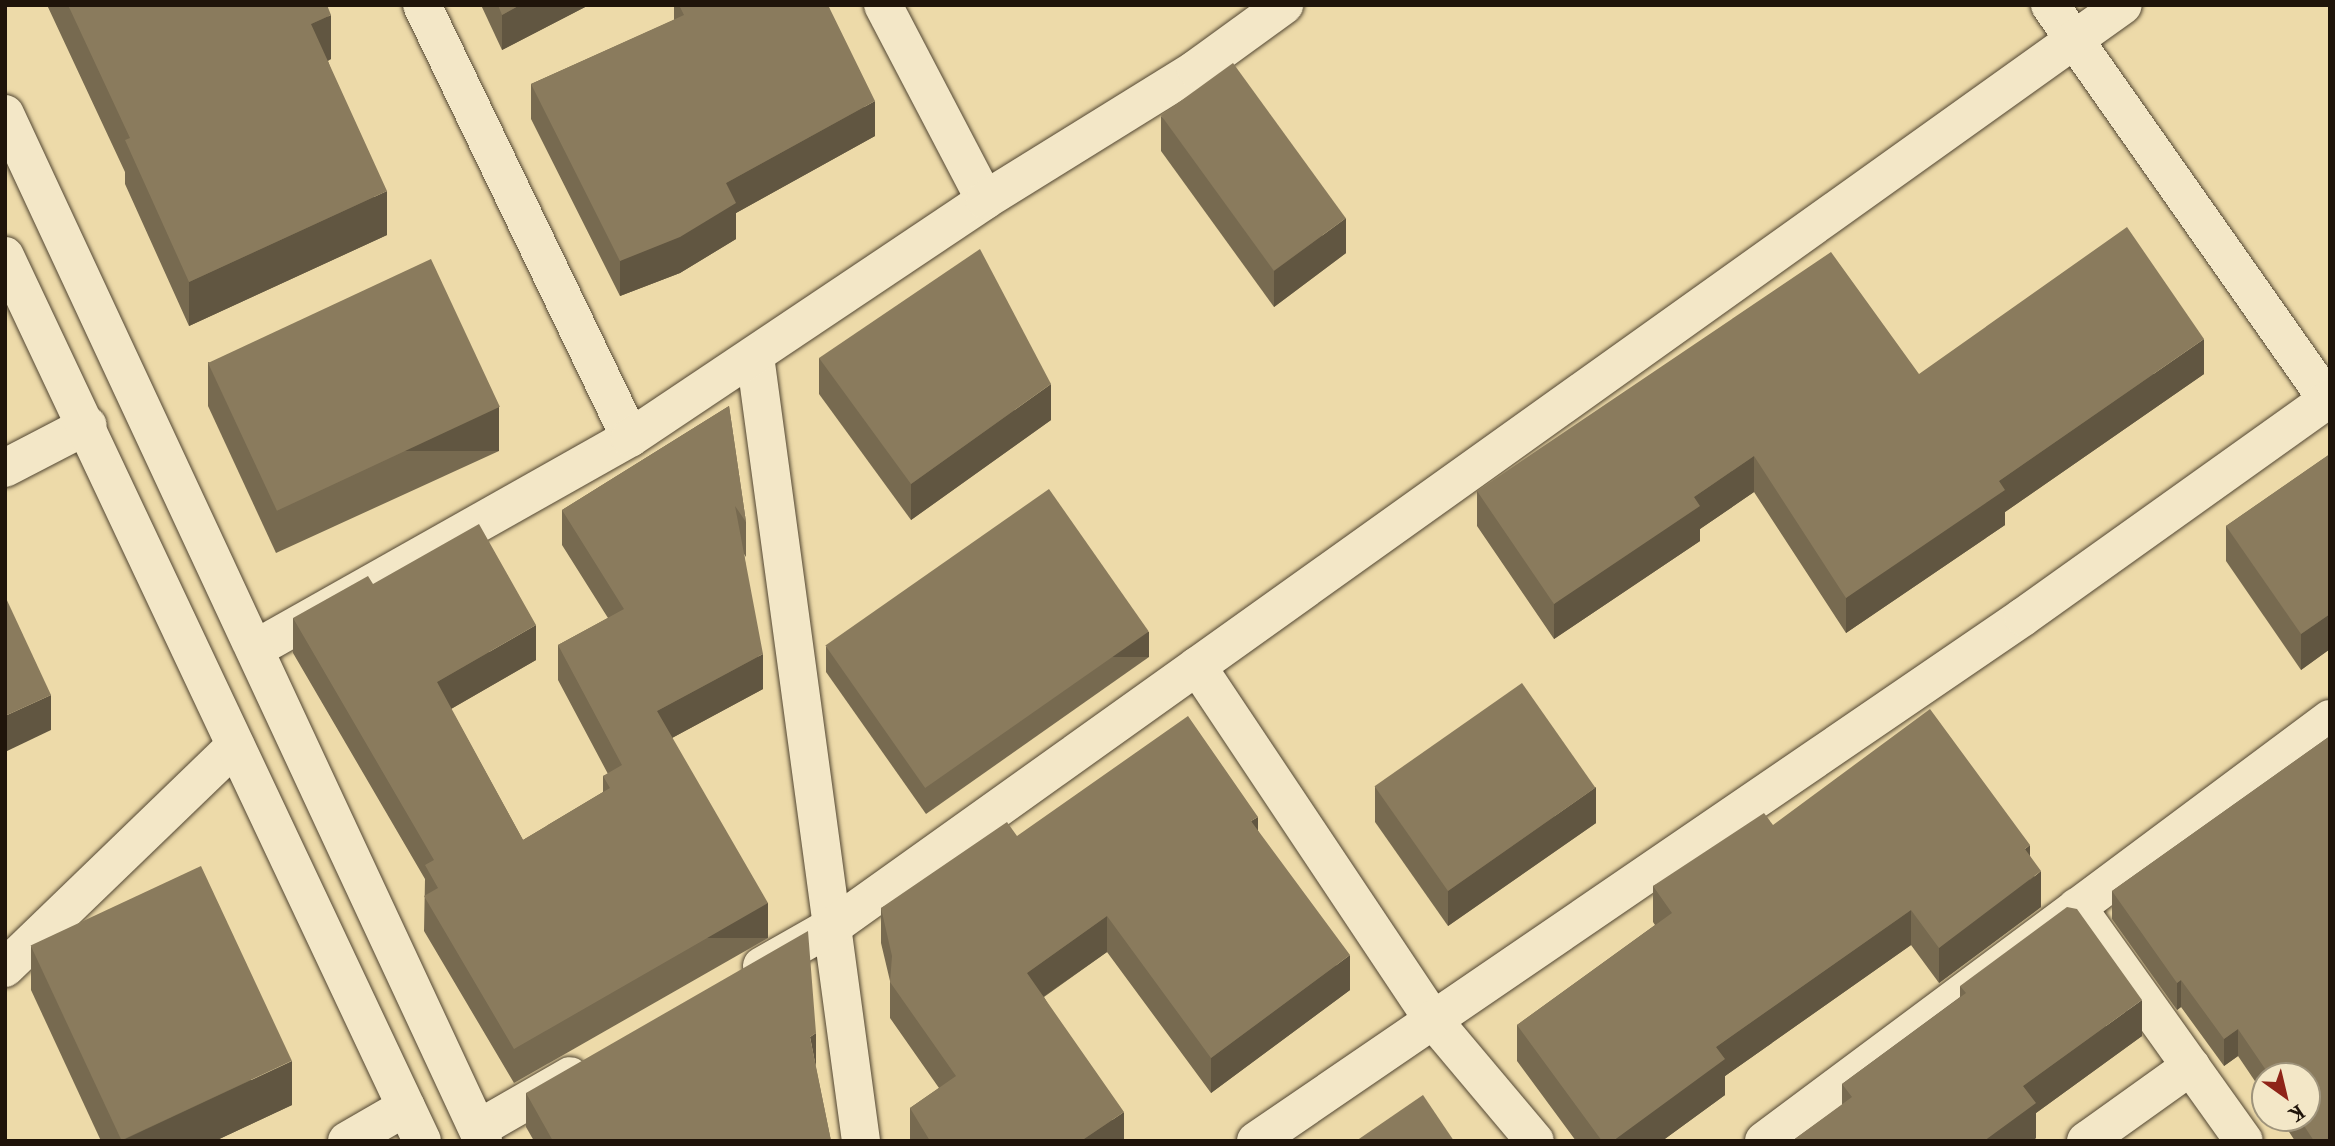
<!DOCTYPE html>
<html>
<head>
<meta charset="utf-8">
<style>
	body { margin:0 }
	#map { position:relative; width:2335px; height:1146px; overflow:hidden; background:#eddaa9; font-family:"IM FELL Double Pica",serif }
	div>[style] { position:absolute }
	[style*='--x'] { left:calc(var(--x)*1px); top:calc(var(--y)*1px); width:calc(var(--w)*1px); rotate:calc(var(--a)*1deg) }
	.roads { filter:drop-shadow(0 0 2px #524632) drop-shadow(0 0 2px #524632) }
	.street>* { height:38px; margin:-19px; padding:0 19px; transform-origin:19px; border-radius:19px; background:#f3e7c7 }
	.secondary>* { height:38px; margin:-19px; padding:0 19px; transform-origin:19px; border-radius:19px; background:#f3e7c7 }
	.wall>* { inset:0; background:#776a50 }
	.shaded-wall>* { inset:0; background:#615641; transform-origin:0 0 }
	.building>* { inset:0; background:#8a7b5d; transform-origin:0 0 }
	span { translate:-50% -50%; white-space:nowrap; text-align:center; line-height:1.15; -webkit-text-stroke:7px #f3e7c7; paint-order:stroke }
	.frame { position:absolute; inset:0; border:7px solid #1f140a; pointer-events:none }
	.north { position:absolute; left:2251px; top:1062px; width:70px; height:70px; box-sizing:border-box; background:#f3e7c7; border:2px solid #9e937b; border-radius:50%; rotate:146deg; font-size:19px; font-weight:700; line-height:28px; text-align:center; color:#1f140a }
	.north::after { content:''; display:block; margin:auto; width:24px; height:32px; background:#8f2418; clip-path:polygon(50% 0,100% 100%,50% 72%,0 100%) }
</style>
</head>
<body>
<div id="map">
	<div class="roads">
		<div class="street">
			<i style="--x:422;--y:5;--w:480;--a:64.3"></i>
			<i style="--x:883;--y:5;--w:220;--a:62.4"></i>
			<i style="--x:2050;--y:5;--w:483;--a:54.9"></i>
			<i style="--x:755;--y:356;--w:792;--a:82.31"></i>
			<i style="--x:5;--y:468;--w:93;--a:-27.4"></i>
			<i style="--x:255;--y:649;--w:430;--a:-29.4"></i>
			<i style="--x:630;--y:438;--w:427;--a:-33.8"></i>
			<i style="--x:985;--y:200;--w:248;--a:-31.8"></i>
			<i style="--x:1196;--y:69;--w:109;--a:-36"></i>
			<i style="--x:1197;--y:666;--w:425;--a:56.3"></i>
			<i style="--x:1433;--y:1020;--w:158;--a:49.9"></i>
			<i style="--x:2077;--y:907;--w:287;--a:54.5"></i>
			<i style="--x:762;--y:966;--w:85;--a:-29.6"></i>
			<i style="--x:836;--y:924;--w:1581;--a:-35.53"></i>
			<i style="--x:5;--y:968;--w:320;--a:-44"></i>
			<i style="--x:478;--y:1129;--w:106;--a:-29.9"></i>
			<i style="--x:347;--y:1141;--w:68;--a:-30"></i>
			<i style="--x:1256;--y:1141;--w:929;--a:-34.34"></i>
			<i style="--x:2023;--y:617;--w:377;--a:-35.5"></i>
			<i style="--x:1764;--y:1141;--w:706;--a:-36.71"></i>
			<i style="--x:2086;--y:1141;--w:129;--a:-35.5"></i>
		</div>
		<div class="secondary">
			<i style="--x:5;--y:114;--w:1133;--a:65.04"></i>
			<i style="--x:5;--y:256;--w:978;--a:64.77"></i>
		</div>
	</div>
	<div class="wall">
		<i style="clip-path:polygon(47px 5px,327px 5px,331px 59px,328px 61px,387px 235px,189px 326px,125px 184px,125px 172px)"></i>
		<i style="clip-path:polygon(481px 5px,589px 5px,502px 50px)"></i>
		<i style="clip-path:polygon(674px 5px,828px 5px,875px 136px,736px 213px,736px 239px,680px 273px,620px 296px,531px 119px,531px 84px,674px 20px)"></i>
		<i style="clip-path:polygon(1161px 116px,1346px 253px,1274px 307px,1161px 151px)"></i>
		<i style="clip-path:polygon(819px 358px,1051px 420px,911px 520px,819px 394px)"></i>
		<i style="clip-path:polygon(208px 362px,499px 451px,276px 553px,208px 406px)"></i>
		<i style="clip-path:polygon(1919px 374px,2204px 374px,2005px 512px,2005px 525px,1846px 633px,1754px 492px,1700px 529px,1700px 541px,1554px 639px,1477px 526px,1477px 491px)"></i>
		<i style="clip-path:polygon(729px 406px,746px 522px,746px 557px,744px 554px,763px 689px,672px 738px,768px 938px,514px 1083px,424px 931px,425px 879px,293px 653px,293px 618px,536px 660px,451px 709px,523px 840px,603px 792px,603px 776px,608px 774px,558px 680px,558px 645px,608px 618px,562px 545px,562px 510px)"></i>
		<i style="clip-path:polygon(2330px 454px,2330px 649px,2301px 670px,2226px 561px,2226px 526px)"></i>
		<i style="clip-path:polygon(826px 647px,1149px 657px,926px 814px,826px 672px)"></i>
		<i style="clip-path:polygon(2330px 736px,2330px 1141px,2295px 1141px,2280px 1118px,2307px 1118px,2307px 1076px,2265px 1076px,2265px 1096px,2238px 1056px,2224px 1066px,2181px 1007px,2177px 1010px,2112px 919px,2112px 891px)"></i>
		<i style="clip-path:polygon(1375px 787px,1596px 823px,1448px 926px,1375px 822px)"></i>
		<i style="clip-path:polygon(1773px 825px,2030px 856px,2041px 907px,1939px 983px,1911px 945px,1725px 1076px,1725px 1095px,1662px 1141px,1576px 1141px,1517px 1061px,1517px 1025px,1655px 925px,1653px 922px,1653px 886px)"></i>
		<i style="clip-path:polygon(1258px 831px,1350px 990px,1211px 1093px,1107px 952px,1044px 997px,1124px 1141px,910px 1141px,910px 1108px,939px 1088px,890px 1018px,890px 981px,881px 943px,881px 908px,1017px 836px)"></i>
		<i style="clip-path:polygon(31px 946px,292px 1105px,215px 1141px,101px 1141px,31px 990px)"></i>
		<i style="clip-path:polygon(1960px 986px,2142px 1036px,2036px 1113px,2036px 1138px,2032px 1141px,1792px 1141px,1842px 1105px,1842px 1084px,1960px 997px)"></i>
		<i style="clip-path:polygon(816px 1068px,831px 1141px,534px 1141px,526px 1127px,526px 1093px)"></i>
	</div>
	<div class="shaded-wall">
		<i style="clip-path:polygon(520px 5px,589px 5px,502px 50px,502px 15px)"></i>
		<i style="clip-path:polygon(331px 15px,331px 59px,311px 68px,311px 24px)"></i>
		<i style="clip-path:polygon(875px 101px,875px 136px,736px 213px,736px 239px,680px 273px,620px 296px,620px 261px,726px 183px)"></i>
		<i style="clip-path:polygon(387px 191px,387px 235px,189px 326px,189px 282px)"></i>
		<i style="clip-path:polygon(1346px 218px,1346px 253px,1274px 307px,1274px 271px)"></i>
		<i style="clip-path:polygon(2204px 339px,2204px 374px,2005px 512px,2005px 525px,1846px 633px,1846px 598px,1999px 481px)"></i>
		<i style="clip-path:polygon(1051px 384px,1051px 420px,911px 520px,911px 484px)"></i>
		<i style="left:499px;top:407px;width:44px;height:245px;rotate:90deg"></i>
		<i style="clip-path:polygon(1754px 456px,1754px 492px,1700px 529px,1700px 541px,1554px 639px,1554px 604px,1694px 497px)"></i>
		<i style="clip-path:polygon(2330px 614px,2330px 649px,2301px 670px,2301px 634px)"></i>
		<i style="clip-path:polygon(536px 625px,536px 660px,437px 717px,437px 682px)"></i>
		<i style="left:1149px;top:632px;width:25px;height:273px;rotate:90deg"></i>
		<i style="clip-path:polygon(763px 654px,763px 689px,657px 746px,657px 711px)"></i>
		<i style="clip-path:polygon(51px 695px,51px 730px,5px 752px,5px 716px)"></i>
		<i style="clip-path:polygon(1596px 787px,1596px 823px,1448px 926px,1448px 891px)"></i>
		<i style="clip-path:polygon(1258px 817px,1258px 852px,1251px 821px)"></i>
		<i style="clip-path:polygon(2030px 845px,2030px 880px,2041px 871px,2041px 907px,1939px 983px,1939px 948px,2025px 849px)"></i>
		<i style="left:768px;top:903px;width:35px;height:293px;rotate:90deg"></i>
		<i style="clip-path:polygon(1911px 910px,1911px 945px,1725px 1076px,1725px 1095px,1662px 1141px,1613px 1141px,1716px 1047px)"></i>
		<i style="clip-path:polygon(1107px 916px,1107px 952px,1027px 1008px,1027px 973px)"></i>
		<i style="clip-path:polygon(1350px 955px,1350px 990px,1211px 1093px,1211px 1058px)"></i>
		<i style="clip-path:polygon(2181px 980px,2181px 1007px,2177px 1010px,2177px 983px)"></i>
		<i style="clip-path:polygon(2142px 1000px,2142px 1036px,2036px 1113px,2036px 1138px,2032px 1141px,1984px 1141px,2023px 1086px)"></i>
		<i style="clip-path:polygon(2238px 1029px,2238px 1056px,2224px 1066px,2224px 1039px)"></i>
		<i style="clip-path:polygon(816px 1033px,816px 1068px,810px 1037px)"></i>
		<i style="clip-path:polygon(292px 1061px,292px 1105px,215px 1141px,121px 1141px)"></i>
		<i style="clip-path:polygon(1124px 1112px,1124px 1141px,1081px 1141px)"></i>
	</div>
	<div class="building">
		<i style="clip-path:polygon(68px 5px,327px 5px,331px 15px,311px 24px,387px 191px,189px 282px,125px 140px,130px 138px)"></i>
		<i style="clip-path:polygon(498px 5px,520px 5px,502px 15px)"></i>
		<i style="clip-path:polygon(679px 5px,828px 5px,875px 101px,726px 183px,736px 203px,680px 237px,620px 261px,531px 84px,684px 15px)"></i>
		<i style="left:1233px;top:63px;width:192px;height:89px;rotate:54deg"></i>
		<i style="clip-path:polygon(2127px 227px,2204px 339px,1999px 481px,2005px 490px,1846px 598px,1754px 456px,1694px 497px,1700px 506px,1554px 604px,1477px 491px,1831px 252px,1919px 374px)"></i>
		<i style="clip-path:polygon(980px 249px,1051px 384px,911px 484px,819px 358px)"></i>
		<i style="left:431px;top:259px;width:163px;height:246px;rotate:65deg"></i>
		<i style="clip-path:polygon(729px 406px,746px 522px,735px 506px,763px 654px,657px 711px,768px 903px,514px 1049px,424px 896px,438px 888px,425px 865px,434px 860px,293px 618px,368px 576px,373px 584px,479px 524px,536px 625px,437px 682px,523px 840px,610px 788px,603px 776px,622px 765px,558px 645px,624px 609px,562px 510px)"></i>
		<i style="clip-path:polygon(2330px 454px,2330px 614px,2301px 634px,2226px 526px)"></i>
		<i style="left:1049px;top:489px;width:174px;height:273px;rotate:55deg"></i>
		<i style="clip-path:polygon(5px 596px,51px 695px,5px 716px)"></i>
		<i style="left:1522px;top:683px;width:128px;height:180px;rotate:55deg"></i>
		<i style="clip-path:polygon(1930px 709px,2030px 845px,2025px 849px,2041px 871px,1939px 948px,1911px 910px,1716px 1047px,1725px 1059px,1613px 1141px,1602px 1141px,1517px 1025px,1672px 913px,1653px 886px,1764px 813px,1773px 825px)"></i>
		<i style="clip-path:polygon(1188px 716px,1258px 817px,1251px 821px,1350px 955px,1211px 1058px,1107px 916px,1027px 973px,1124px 1112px,1081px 1141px,930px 1141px,910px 1108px,956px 1076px,890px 982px,892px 956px,881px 908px,1007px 822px,1017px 836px)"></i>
		<i style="clip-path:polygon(2330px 736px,2330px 1141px,2314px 1141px,2299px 1118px,2307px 1118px,2307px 1076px,2270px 1076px,2238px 1029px,2224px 1039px,2181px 980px,2177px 983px,2112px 891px)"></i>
		<i style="left:201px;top:866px;width:215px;height:188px;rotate:65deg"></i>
		<i style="clip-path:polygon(2067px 907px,2077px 909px,2142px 1000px,2023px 1086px,2036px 1103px,1984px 1141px,1792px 1141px,1852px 1097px,1842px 1084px,1966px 993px,1960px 986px)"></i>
		<i style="clip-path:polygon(808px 931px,816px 1033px,810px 1037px,831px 1141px,553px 1141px,526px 1093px)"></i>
		<i style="clip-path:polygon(1423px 1095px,1454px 1141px,1356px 1141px)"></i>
	</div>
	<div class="frame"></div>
	<div class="north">K</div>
</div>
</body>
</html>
